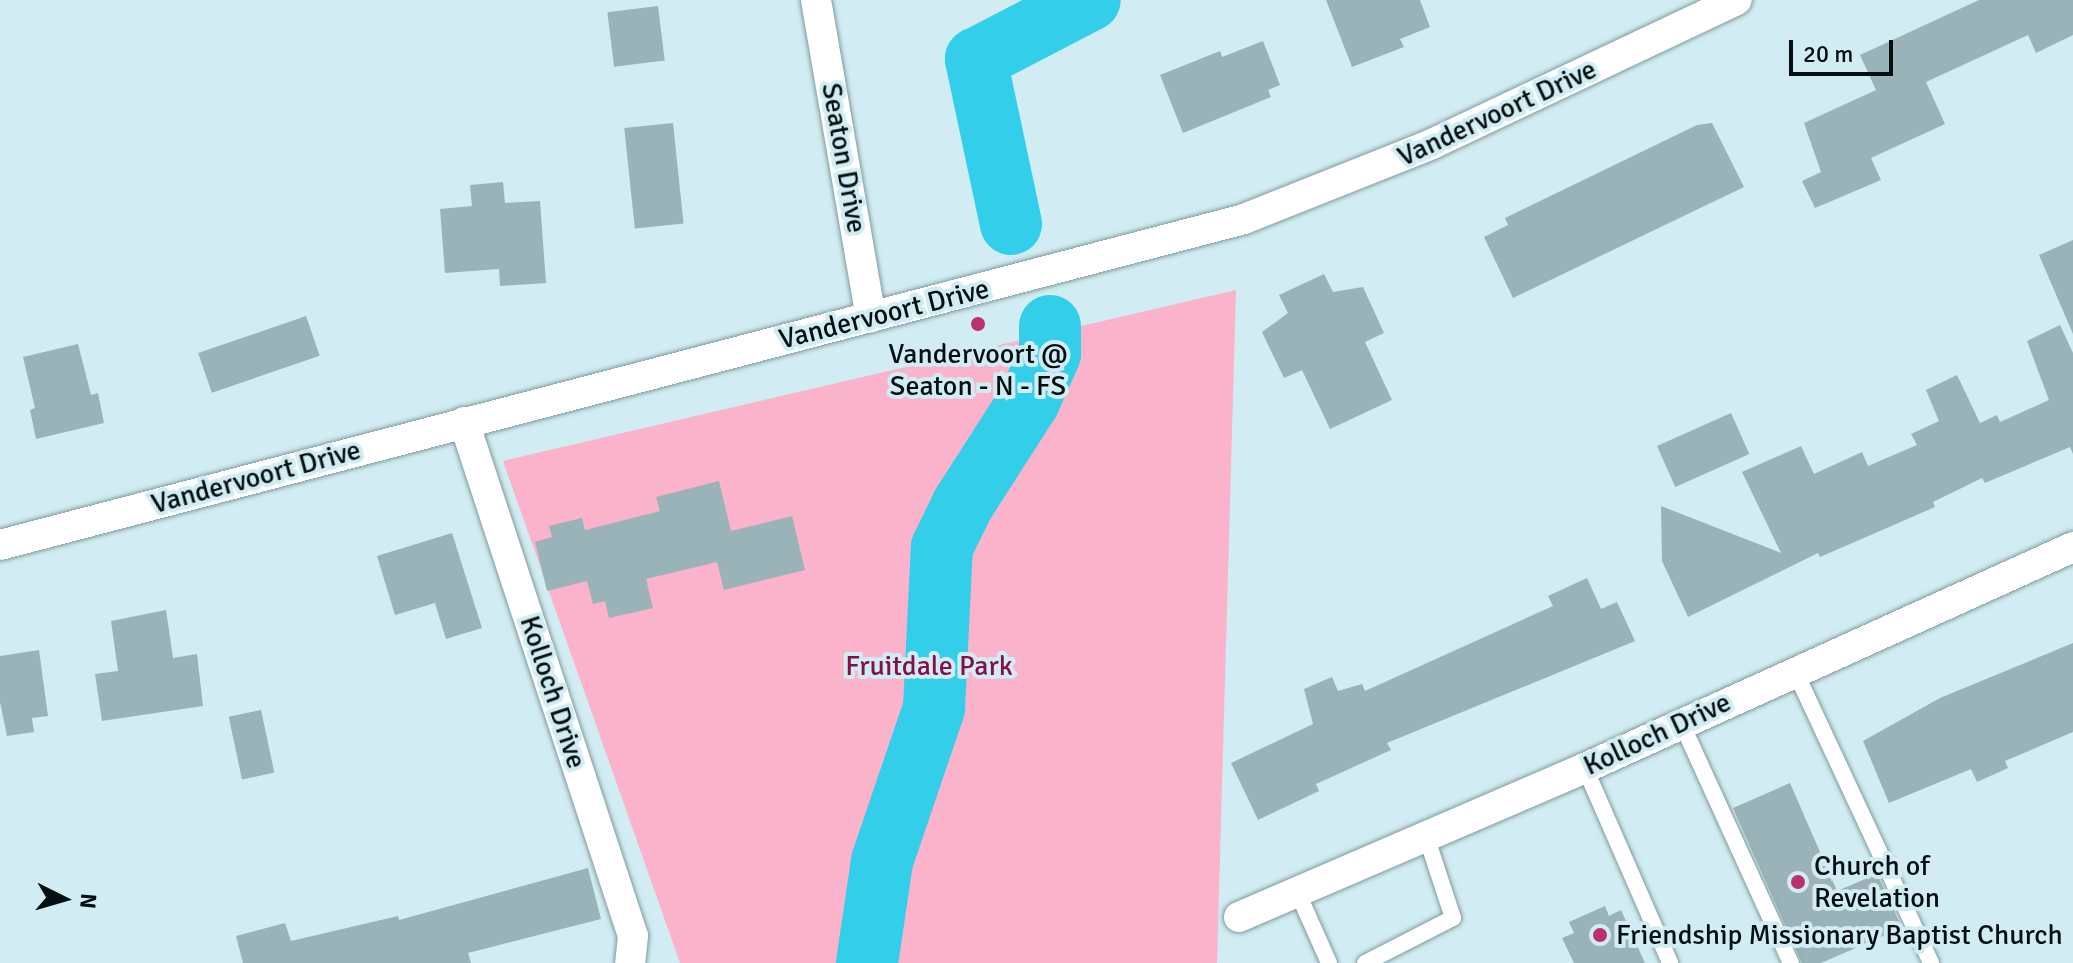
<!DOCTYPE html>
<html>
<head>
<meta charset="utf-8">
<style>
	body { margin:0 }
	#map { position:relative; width:2073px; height:963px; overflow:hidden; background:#d1ecf2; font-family:Signika,sans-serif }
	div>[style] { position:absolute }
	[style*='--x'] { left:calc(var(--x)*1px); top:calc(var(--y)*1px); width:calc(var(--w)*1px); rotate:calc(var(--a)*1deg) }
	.green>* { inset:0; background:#fab3ca }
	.river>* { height:62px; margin:-31px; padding:0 31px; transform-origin:31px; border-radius:31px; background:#32ceea }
	.building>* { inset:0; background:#99b3b9; transform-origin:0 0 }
	.roads { filter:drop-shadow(0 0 2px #809a9f) drop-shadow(0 0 2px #809a9f) }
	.service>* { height:16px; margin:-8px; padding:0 8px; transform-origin:8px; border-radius:8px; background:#fff }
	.minor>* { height:30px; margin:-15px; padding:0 15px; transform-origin:15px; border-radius:15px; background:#fff }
	.dots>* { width:22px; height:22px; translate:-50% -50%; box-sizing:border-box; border:4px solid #d1ecf2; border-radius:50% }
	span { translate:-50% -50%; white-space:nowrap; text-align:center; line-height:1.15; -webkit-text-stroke:8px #d1ecf2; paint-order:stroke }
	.street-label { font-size:28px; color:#050e10 }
	.poi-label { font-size:28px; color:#050e10 }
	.left { translate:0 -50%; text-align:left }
	.park-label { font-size:28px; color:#870e4a }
	.north { position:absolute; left:24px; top:859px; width:80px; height:80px; -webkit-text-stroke:6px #d1ecf2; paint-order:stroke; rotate:95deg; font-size:22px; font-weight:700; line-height:32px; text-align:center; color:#050e10 }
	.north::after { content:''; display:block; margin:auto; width:28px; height:36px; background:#050e10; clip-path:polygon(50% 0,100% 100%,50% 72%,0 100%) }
	.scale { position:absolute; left:1789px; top:40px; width:104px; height:36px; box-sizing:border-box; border:4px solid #050e10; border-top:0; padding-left:10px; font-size:24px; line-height:28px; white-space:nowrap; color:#050e10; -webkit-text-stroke:6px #d1ecf2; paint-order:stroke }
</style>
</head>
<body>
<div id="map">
	<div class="green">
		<i style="clip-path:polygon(1236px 290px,1217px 963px,680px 963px,503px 461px)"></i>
	</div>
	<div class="river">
		<i style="--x:1011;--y:224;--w:169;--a:-102"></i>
		<i style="--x:976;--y:59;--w:128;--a:-27.4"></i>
		<i style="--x:867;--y:963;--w:103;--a:-81.6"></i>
		<i style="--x:882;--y:861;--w:162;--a:-71.2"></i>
		<i style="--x:934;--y:708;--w:161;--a:-87.2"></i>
		<i style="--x:942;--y:547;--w:48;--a:-64"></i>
		<i style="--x:963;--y:504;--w:122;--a:-57.3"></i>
		<i style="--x:1029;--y:401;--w:51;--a:-65.9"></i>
		<i style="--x:1050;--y:354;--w:28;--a:-90"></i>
	</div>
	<div class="building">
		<i style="clip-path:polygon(1326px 0,1420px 0,1430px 27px,1400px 39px,1404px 47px,1352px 67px)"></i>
		<i style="clip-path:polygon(1979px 0,2073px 0,2073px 35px,2036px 53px,2028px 35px,1926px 82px,1945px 124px,1871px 158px,1881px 180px,1815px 208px,1802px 181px,1821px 172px,1804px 123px,1876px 90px,1860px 55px)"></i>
		<i style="left:658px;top:6px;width:55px;height:51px;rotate:83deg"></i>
		<i style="clip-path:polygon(1263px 41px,1280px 85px,1268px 90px,1271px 97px,1183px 133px,1160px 75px,1220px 51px,1222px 57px)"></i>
		<i style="left:673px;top:123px;width:101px;height:49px;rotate:84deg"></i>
		<i style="clip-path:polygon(1712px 123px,1744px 187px,1513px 298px,1484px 237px,1508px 225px,1505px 218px,1697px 125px)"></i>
		<i style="clip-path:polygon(503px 182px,505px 203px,540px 201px,546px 283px,500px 286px,499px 269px,445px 273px,440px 209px,472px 206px,470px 185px)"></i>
		<i style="clip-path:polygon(2073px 240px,2073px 334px,2039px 255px)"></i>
		<i style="clip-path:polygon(1324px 274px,1333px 292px,1363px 287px,1384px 333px,1365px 342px,1392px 400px,1330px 429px,1302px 370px,1284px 378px,1262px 332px,1288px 313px,1279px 295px)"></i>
		<i style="left:306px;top:316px;width:42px;height:114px;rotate:71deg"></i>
		<i style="clip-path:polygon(2060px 325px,2073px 353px,2073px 454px,2070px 447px,1985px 483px,1982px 478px,1933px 502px,1935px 507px,1820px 557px,1818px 553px,1688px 617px,1662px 561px,1661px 506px,1781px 553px,1742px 472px,1801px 446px,1814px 474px,1862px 452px,1868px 466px,1917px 445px,1911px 434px,1939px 421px,1926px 390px,1957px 375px,1980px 423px,1997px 415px,2000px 422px,2049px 400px,2027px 341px)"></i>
		<i style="clip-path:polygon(78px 344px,91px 395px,98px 393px,104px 423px,36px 439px,30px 410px,35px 408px,23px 357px)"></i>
		<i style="left:1731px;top:413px;width:45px;height:81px;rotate:66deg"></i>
		<i style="clip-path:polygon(719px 481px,731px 531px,792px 516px,805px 570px,724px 590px,717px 562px,646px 579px,653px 608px,609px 618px,605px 601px,593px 604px,587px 581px,547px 591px,535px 542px,552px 537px,549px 526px,582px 518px,585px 530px,660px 511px,656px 497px)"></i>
		<i style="clip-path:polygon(452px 533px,482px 628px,446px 639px,435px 603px,395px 615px,377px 556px)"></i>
		<i style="clip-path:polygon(1587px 578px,1601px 609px,1617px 602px,1635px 641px,1387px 743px,1391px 750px,1316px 784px,1319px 791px,1258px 820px,1231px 763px,1313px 724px,1304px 689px,1332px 677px,1338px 691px,1362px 684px,1365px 691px,1553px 606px,1548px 596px)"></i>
		<i style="clip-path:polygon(166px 610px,173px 658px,197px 654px,203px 706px,102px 721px,95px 674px,118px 671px,111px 621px)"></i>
		<i style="clip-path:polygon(2073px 643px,2073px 732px,2005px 761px,2008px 768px,1977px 782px,1971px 769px,1889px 803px,1863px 741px,1940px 698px)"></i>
		<i style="clip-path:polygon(39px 650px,48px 716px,32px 718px,34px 732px,7px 736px,0 702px,0 656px)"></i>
		<i style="left:261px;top:710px;width:64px;height:33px;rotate:78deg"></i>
		<i style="clip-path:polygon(1790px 783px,1837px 891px,1877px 874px,1902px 928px,1821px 963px,1802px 963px,1733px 808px)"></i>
		<i style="clip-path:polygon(588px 868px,601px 919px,468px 953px,471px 963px,243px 963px,236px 936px,285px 923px,291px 941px,398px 916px,399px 920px)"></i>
		<i style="clip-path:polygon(1605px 906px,1609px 916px,1621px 910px,1645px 963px,1574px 963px,1562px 938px,1574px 933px,1569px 922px)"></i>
	</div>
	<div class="roads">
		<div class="service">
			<i style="--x:1795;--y:671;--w:322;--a:65"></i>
			<i style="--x:1681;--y:722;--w:265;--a:65.5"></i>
			<i style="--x:1585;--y:768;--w:213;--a:66.4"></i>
			<i style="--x:1297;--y:891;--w:79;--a:66"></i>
			<i style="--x:1365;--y:963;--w:99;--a:-27.1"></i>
			<i style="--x:1453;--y:918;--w:86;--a:-108.2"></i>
		</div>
		<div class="minor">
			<i style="--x:816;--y:0;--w:322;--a:80.2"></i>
			<i style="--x:464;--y:422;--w:541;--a:71.8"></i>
			<i style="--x:633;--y:936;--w:27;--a:96"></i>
			<i style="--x:0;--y:545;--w:1286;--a:-14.68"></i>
			<i style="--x:1244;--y:219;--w:202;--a:-21.7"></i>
			<i style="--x:1432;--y:144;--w:337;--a:-25.3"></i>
			<i style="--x:1239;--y:917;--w:377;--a:-23.3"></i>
			<i style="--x:1585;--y:768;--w:536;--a:-24.36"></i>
		</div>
	</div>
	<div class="dots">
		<i style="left:978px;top:324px;background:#ba316e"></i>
		<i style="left:1798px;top:882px;background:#ba316e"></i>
		<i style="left:1600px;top:935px;background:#ba316e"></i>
	</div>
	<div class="street-label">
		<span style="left:1497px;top:113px;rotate:-25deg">Vandervoort Drive</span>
		<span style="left:844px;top:158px;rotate:80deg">Seaton Drive</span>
		<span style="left:884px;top:314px;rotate:-14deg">Vandervoort Drive</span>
		<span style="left:256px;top:477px;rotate:-15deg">Vandervoort Drive</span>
		<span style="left:553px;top:692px;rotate:72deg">Kolloch Drive</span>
		<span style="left:1657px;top:734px;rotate:-25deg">Kolloch Drive</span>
	</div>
	<div class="poi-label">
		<span style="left:978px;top:370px">Vandervoort @<br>Seaton - N - FS</span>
		<span class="left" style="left:1814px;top:882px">Church of<br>Revelation</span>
		<span class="left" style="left:1616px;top:935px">Friendship Missionary Baptist Church</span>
	</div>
	<div class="park-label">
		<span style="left:929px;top:666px">Fruitdale Park</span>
	</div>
	<div class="north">N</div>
	<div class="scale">20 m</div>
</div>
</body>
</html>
